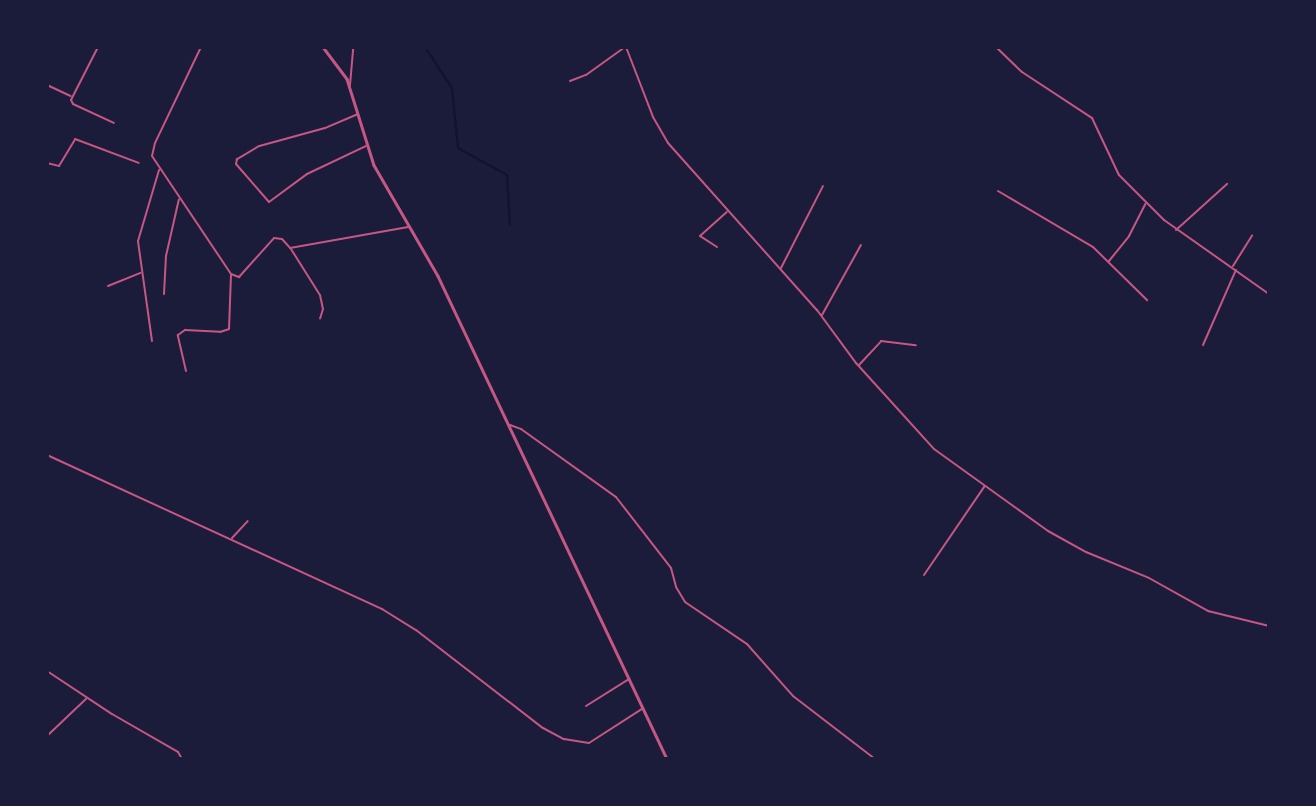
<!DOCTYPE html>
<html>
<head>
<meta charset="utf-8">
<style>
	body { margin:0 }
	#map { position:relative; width:1316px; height:806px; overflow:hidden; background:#1b1b3a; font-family:"Space Grotesk",sans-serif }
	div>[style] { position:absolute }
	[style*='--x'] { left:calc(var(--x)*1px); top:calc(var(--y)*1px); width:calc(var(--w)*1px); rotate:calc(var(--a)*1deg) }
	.stream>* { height:2px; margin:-1px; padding:0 1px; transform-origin:1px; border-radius:1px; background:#12122b }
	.minor>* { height:2px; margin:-1px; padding:0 1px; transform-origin:1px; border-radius:1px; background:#c65784 }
	.tertiary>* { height:2.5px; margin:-1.25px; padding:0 1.25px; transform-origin:1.25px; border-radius:1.25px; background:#c65784 }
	span { translate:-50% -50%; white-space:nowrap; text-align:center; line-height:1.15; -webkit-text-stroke:5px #1b1b3a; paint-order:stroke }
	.frame { position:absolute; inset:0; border:49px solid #1b1b3a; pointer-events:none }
</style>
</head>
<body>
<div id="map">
	<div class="stream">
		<i style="--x:425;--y:47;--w:49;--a:56.6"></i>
		<i style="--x:452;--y:88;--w:60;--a:84.3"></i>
		<i style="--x:458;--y:148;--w:56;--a:28.9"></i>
		<i style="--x:507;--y:175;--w:50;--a:86.6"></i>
	</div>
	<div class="minor">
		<i style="--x:98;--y:47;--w:59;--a:117"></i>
		<i style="--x:71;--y:100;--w:4;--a:63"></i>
		<i style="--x:73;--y:104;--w:45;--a:24.9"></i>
		<i style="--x:201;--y:47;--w:106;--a:115.6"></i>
		<i style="--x:155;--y:143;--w:13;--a:103"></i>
		<i style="--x:152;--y:156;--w:142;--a:56.2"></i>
		<i style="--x:231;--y:274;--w:9;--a:21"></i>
		<i style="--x:239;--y:277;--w:52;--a:-48.1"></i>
		<i style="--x:274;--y:238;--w:8;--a:7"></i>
		<i style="--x:282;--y:239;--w:12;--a:48"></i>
		<i style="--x:290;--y:248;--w:120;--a:-10.1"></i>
		<i style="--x:626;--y:47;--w:75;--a:68.9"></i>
		<i style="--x:653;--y:117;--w:30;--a:60"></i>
		<i style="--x:668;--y:143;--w:224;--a:48.3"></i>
		<i style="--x:817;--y:310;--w:66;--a:53.7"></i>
		<i style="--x:856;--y:363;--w:116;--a:47.8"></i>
		<i style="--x:934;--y:449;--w:140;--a:35.7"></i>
		<i style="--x:1048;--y:531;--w:43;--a:28.9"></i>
		<i style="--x:1086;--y:552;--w:68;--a:22.4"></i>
		<i style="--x:1149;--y:578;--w:68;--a:29.2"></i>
		<i style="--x:1208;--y:611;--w:63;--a:13.8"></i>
		<i style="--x:996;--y:47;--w:36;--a:44"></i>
		<i style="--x:1022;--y:72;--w:84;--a:33.3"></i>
		<i style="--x:1092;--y:118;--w:63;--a:64.7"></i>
		<i style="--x:1119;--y:175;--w:64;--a:45"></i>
		<i style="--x:1164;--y:220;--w:128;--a:35.2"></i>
		<i style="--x:570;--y:81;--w:17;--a:-21"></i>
		<i style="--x:586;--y:75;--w:48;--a:-35.7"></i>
		<i style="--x:47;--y:85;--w:26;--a:25"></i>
		<i style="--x:350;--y:85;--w:38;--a:-85"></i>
		<i style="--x:358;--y:114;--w:36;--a:157"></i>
		<i style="--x:325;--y:128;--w:68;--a:164.7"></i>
		<i style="--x:259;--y:146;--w:26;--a:149"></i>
		<i style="--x:237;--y:159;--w:5;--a:101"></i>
		<i style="--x:236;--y:164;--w:50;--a:49"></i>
		<i style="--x:269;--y:202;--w:47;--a:-36.4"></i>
		<i style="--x:307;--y:174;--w:65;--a:-25.4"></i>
		<i style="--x:47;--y:163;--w:12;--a:14"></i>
		<i style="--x:59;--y:166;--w:31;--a:-59"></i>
		<i style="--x:75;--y:139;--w:68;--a:20.6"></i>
		<i style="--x:998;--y:191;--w:110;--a:30.5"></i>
		<i style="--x:1093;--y:247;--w:76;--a:44.5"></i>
		<i style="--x:1176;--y:230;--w:69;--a:-42"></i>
		<i style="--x:717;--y:247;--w:20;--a:-147"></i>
		<i style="--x:700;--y:236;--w:36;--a:-42"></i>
		<i style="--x:291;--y:249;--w:54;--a:57.8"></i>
		<i style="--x:320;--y:295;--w:14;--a:78"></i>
		<i style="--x:323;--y:309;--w:10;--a:107"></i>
		<i style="--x:1109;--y:261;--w:32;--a:-51"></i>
		<i style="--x:1129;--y:236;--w:36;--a:-63"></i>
		<i style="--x:1233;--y:266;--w:36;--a:-58"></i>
		<i style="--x:781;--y:268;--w:92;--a:-62.9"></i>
		<i style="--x:108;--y:286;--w:35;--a:-22"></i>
		<i style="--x:164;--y:294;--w:38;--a:-87"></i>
		<i style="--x:166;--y:256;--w:58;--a:-77.2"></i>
		<i style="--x:822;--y:315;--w:80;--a:-60.9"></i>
		<i style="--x:152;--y:341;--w:101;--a:-98"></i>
		<i style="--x:138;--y:241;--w:74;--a:-73.5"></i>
		<i style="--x:1203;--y:345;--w:82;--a:-66.3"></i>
		<i style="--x:859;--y:365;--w:33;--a:-47"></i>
		<i style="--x:881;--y:341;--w:35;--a:7"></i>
		<i style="--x:186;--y:371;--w:37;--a:-103"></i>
		<i style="--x:178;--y:335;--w:9;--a:-36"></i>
		<i style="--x:185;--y:330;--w:35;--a:3"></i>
		<i style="--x:220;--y:332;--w:9;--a:-18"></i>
		<i style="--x:229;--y:329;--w:54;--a:-87.9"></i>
		<i style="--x:510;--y:425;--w:12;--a:20"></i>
		<i style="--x:521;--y:429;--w:117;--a:35.6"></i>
		<i style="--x:616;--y:497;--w:90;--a:52.2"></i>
		<i style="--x:671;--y:568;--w:20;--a:75"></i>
		<i style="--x:676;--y:587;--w:17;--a:59"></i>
		<i style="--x:685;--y:602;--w:75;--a:34.1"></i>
		<i style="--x:747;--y:644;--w:69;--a:48.5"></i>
		<i style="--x:793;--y:696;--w:103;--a:37.5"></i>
		<i style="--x:47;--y:455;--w:369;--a:24.7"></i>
		<i style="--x:382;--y:609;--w:40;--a:32"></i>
		<i style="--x:416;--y:630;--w:160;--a:37.7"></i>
		<i style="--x:543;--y:728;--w:24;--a:28"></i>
		<i style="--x:564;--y:739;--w:25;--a:9"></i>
		<i style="--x:589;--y:743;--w:63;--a:-32.7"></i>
		<i style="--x:232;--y:538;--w:23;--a:-47"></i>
		<i style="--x:924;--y:575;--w:107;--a:-55.7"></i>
		<i style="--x:1269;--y:650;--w:5;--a:90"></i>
		<i style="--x:47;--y:671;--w:78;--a:33.5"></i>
		<i style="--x:112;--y:714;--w:76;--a:29.9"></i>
		<i style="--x:178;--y:752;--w:8;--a:60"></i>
		<i style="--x:586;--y:706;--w:51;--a:-32.1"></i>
		<i style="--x:47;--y:736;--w:54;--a:-43.5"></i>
	</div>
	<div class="tertiary">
		<i style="--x:323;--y:47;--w:40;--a:53"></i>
		<i style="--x:347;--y:79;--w:90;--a:72.6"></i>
		<i style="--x:374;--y:165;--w:128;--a:60"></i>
		<i style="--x:438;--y:276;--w:535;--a:64.63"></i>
	</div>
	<div class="frame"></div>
</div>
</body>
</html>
